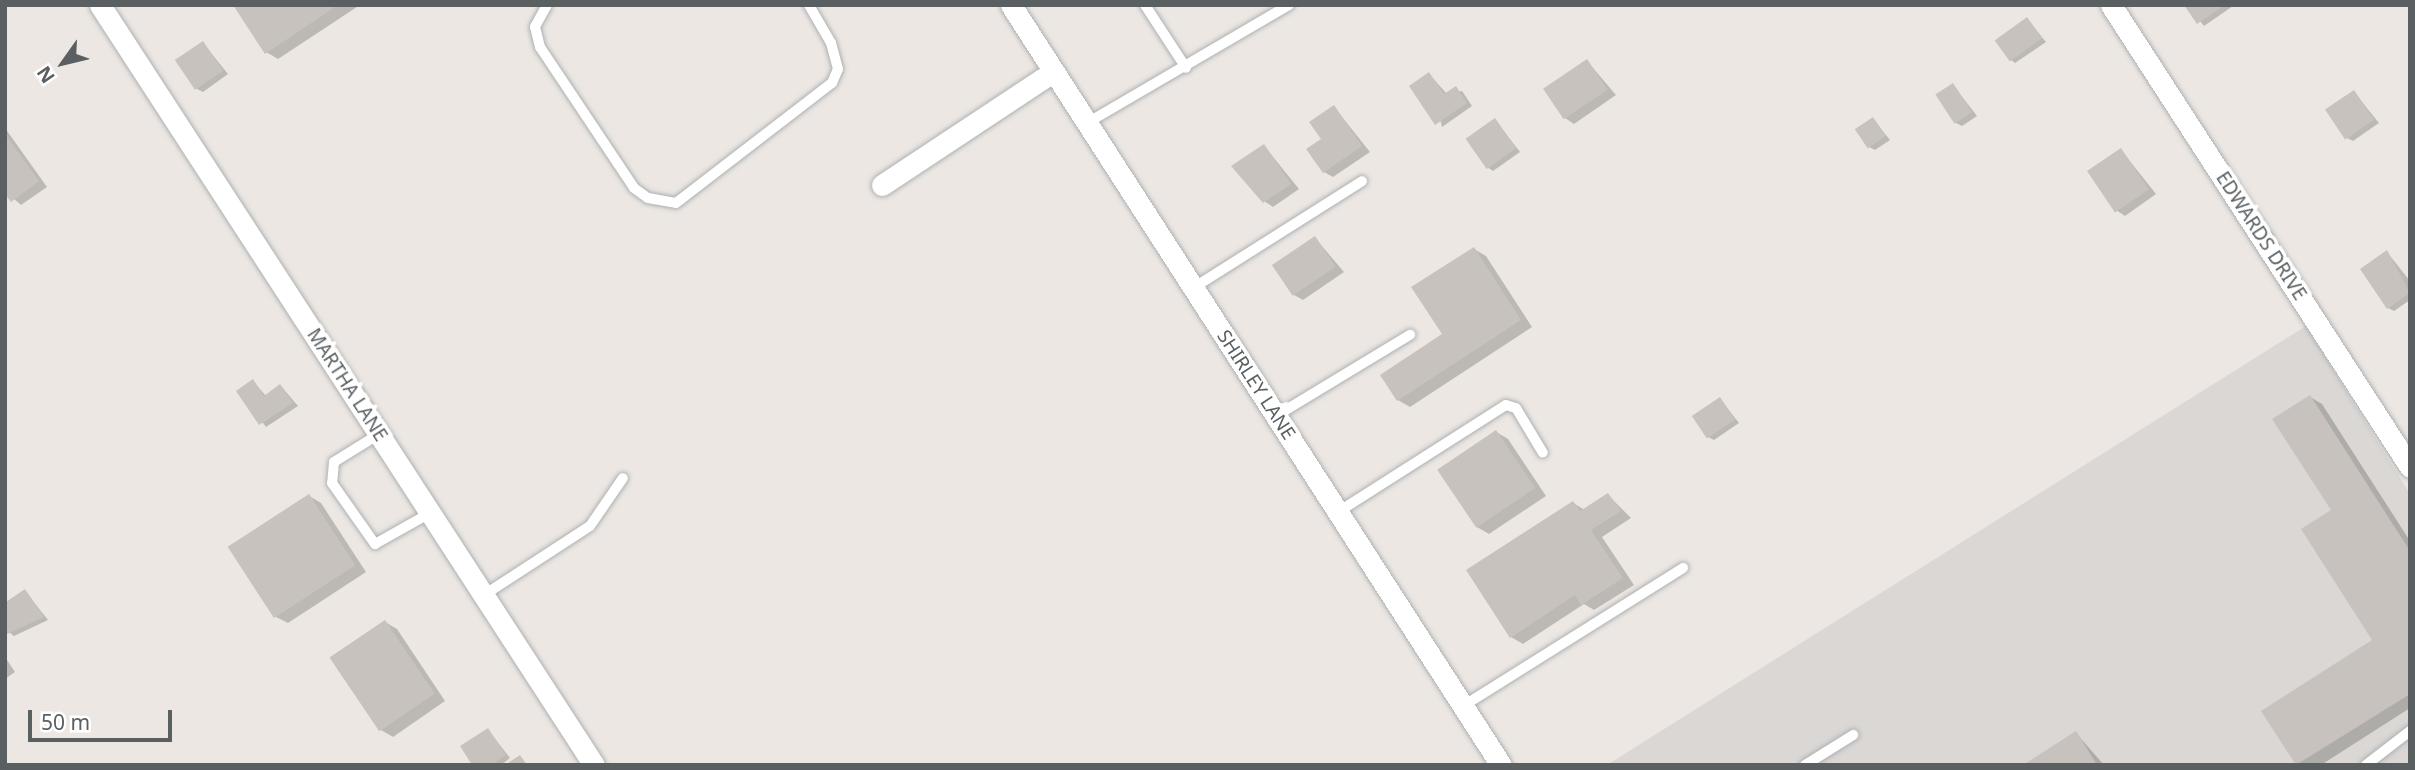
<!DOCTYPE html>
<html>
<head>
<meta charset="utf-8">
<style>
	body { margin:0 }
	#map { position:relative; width:2415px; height:770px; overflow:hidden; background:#ece7e2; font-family:"Noto Sans",sans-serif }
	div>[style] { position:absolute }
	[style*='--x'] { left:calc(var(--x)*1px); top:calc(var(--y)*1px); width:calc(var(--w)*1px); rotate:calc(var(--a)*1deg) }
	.industrial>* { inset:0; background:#dad7d4 }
	.shadow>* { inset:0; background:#0003 }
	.building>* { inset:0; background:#c7c2be; transform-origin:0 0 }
	.roads { filter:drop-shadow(0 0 2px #adb1b3) drop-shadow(0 0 2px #adb1b3) }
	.service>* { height:10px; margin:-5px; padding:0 5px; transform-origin:5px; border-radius:5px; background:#fff }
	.minor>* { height:21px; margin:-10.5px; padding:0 10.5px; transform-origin:10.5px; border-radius:10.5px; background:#fff }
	span { translate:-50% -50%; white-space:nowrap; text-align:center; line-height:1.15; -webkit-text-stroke:7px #fff; paint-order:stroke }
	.street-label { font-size:19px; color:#5a5f61 }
	.frame { position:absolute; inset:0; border:7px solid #5a5f61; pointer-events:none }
	.north { position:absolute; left:28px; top:28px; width:70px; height:70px; -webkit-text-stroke:5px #fff; paint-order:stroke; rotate:236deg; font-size:19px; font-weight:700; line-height:28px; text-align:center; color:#5a5f61 }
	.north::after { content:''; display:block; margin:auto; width:24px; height:32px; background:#5a5f61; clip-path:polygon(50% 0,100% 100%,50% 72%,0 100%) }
	.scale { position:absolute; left:28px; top:710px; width:144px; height:32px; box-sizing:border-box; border:4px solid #5a5f61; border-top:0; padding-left:9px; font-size:21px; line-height:24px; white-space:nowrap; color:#5a5f61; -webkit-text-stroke:5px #fff; paint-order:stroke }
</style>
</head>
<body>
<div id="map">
	<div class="industrial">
		<i style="clip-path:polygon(2306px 326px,2410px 494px,2410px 765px,1607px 765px)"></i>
	</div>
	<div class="shadow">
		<i style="clip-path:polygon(235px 5px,360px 5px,278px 59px,266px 52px)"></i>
		<i style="clip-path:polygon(2187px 5px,2233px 5px,2233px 6px,2204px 26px)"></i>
		<i style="clip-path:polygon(2027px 19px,2046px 42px,2015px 63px,2010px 59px)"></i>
		<i style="clip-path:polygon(203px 43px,228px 74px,203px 92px,197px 89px)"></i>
		<i style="clip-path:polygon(1587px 61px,1616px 95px,1574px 124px,1565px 118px)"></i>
		<i style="clip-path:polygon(1429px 74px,1447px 94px,1462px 91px,1472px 106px,1442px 127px)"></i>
		<i style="clip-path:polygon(1953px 85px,1977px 116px,1962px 126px,1956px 123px)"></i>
		<i style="clip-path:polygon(2354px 92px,2379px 123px,2353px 141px,2347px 138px)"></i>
		<i style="clip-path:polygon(1334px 107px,1370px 152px,1333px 177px,1324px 172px,1323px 139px)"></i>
		<i style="clip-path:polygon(1873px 119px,1890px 140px,1875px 150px,1869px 147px)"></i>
		<i style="clip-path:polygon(1495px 120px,1520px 152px,1493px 171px,1487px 167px)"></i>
		<i style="clip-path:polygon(5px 128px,47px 187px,21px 205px,5px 191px)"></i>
		<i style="clip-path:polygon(1264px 146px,1299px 189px,1273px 207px,1264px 201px)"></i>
		<i style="clip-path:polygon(2121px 150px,2156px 194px,2125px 216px,2116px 210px)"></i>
		<i style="clip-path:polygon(1315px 238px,1344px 272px,1303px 300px,1294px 295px)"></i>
		<i style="clip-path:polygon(1474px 249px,1486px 256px,1532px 327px,1410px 407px,1398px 400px,1445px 335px)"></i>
		<i style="clip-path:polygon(2387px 252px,2410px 281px,2410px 300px,2394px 311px,2388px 308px)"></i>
		<i style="clip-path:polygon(253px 381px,266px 396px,281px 386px,298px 406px,266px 427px,239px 391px)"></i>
		<i style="clip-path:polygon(2310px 397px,2322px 404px,2410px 541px,2410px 708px,2321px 765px,2298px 765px,2264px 711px,2374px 641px,2333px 511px)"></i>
		<i style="clip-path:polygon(1720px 399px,1739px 423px,1714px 440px,1708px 437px)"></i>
		<i style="clip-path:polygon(1496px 432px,1508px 439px,1546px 496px,1489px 534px,1477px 527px)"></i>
		<i style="clip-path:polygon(1608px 495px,1631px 518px,1602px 537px,1634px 585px,1594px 610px,1584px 604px,1523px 644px,1511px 637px,1573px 503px,1585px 510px)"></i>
		<i style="clip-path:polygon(309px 496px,321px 503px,366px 572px,288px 623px,276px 617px)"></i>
		<i style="clip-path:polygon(25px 591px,48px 620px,14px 636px,5px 629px,5px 608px)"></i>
		<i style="clip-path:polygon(385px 622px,397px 629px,445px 701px,393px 737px,381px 730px)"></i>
		<i style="clip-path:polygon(5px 657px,15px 672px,5px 679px)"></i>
		<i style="clip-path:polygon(488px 730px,510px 758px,501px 765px,475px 765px)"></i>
		<i style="clip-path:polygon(2076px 733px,2104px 765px,2026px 765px)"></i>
	</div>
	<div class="building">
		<i style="clip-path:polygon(233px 5px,338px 5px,265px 54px)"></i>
		<i style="clip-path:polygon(2184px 5px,2225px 5px,2197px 24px)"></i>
		<i style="left:2027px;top:17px;width:26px;height:40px;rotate:54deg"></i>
		<i style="left:203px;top:41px;width:36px;height:34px;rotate:56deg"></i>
		<i style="left:1587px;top:59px;width:37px;height:53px;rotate:56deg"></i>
		<i style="clip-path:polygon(1429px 72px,1444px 94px,1456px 86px,1467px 103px,1435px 125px,1409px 86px)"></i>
		<i style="left:1953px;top:83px;width:35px;height:21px;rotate:57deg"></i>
		<i style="left:2354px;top:90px;width:36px;height:35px;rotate:56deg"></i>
		<i style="clip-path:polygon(1334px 105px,1362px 146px,1323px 173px,1306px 149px,1321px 139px,1309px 122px)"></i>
		<i style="left:1873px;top:117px;width:23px;height:22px;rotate:56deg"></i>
		<i style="left:1495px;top:118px;width:37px;height:36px;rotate:55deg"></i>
		<i style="clip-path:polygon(5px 134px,39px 181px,11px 202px,5px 194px)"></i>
		<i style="clip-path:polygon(1264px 144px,1291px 184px,1263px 203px,1231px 166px)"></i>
		<i style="left:2121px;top:148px;width:50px;height:41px;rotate:56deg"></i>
		<i style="left:1315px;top:236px;width:37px;height:52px;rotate:56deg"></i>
		<i style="clip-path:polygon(1474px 247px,1521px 320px,1397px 401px,1380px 375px,1442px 334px,1411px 287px)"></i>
		<i style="clip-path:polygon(2387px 250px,2410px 293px,2387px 309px,2360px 269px)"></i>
		<i style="clip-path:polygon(253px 379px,264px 396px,280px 384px,293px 403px,259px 425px,236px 391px)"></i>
		<i style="clip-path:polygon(2310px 395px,2410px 551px,2410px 694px,2296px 765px,2261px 711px,2372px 640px,2301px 529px,2331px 510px,2272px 419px)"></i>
		<i style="left:1720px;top:397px;width:27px;height:34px;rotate:56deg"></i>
		<i style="left:1496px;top:430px;width:70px;height:71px;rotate:56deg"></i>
		<i style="clip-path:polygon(1608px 493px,1621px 511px,1591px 530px,1623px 578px,1581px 605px,1575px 595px,1510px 638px,1466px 570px,1573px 501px,1580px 511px)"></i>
		<i style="left:309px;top:494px;width:85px;height:97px;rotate:57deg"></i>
		<i style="clip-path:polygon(25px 589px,44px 617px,7px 634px,6px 602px)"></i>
		<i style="left:385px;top:620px;width:89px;height:67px;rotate:56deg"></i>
		<i style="clip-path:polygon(488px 728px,506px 755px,491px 765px,472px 765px,460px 746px)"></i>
		<i style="clip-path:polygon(2076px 731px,2097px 765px,2023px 765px)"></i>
		<i style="clip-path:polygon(520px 755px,527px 765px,505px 765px)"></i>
	</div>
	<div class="roads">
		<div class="service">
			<i style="--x:547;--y:5;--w:25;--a:119"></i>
			<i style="--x:535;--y:27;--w:21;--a:76"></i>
			<i style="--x:540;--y:47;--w:169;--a:56.3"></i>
			<i style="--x:634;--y:188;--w:17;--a:36"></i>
			<i style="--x:648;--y:198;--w:28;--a:10"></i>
			<i style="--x:676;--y:203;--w:197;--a:-37.6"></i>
			<i style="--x:832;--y:83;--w:15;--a:-67"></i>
			<i style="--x:838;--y:69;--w:27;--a:-105"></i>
			<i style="--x:831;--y:43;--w:44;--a:-120.1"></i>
			<i style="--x:1145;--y:5;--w:75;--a:56.9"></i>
			<i style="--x:1087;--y:123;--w:234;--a:-30.3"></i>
			<i style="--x:1193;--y:288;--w:200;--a:-32.3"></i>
			<i style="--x:1276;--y:416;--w:157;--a:-31.2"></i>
			<i style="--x:379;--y:434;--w:53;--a:148.1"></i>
			<i style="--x:334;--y:462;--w:21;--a:95"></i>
			<i style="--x:332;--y:483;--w:75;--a:54.8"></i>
			<i style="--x:375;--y:544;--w:63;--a:-29.4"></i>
			<i style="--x:1338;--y:512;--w:199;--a:-32.5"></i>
			<i style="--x:1506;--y:405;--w:10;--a:17"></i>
			<i style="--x:1516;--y:408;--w:52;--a:59"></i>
			<i style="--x:484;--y:595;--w:126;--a:-33.1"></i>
			<i style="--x:590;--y:526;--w:58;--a:-55.5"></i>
			<i style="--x:1463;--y:706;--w:260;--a:-32.1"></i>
			<i style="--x:1805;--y:765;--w:57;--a:-32"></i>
			<i style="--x:2366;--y:765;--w:56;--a:-37.7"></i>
		</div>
		<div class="minor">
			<i style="--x:100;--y:5;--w:906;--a:56.98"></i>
			<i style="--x:1011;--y:5;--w:904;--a:57.19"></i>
			<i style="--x:2111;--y:5;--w:550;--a:57.09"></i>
			<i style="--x:882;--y:185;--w:205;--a:-33.5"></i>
		</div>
	</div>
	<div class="street-label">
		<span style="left:2261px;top:236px;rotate:57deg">EDWARDS DRIVE</span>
		<span style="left:347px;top:385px;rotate:57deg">MARTHA LANE</span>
		<span style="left:1256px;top:385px;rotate:57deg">SHIRLEY LANE</span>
	</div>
	<div class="frame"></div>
	<div class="north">N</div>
	<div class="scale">50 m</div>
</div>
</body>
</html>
